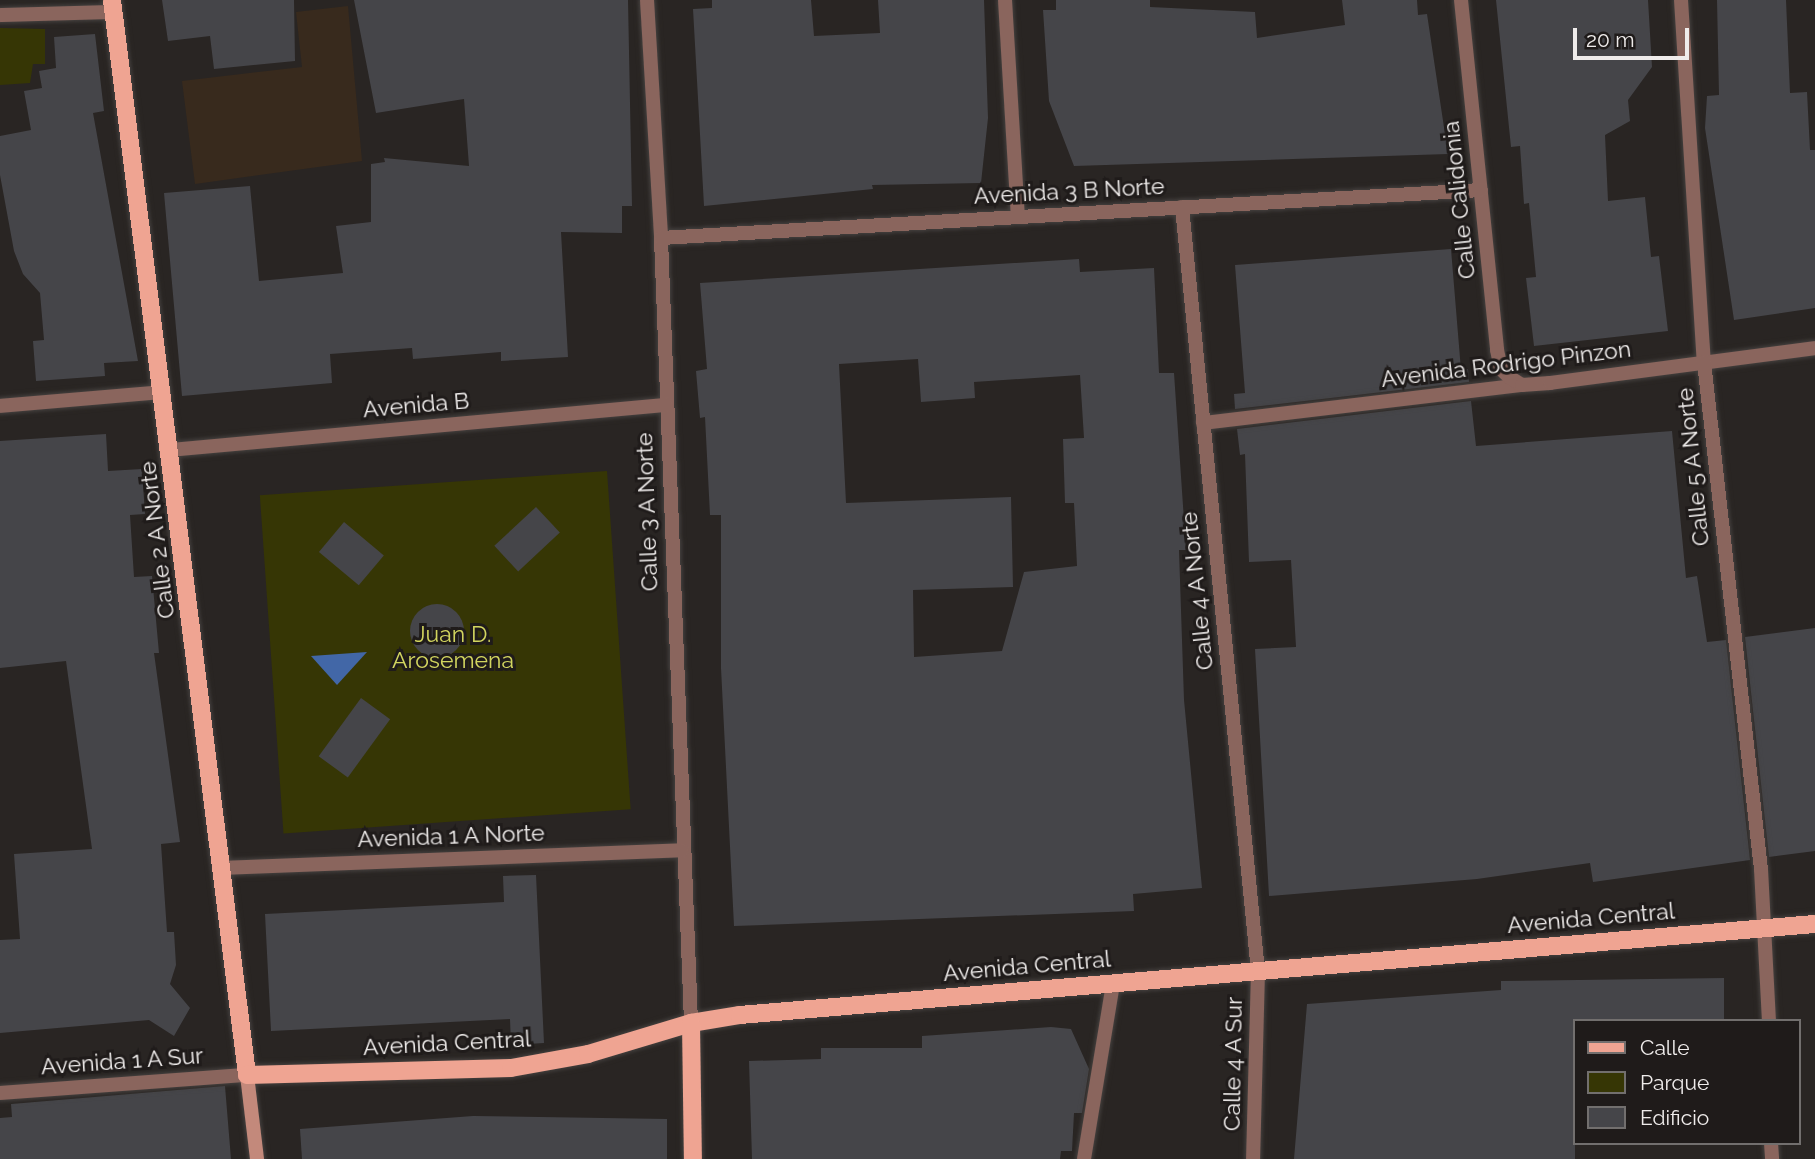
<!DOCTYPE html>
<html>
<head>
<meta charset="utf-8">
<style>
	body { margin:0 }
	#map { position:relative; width:1815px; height:1159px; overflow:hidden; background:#292523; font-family:Raleway,sans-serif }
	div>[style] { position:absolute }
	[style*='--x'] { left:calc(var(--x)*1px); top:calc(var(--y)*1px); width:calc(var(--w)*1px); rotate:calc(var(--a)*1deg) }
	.industrial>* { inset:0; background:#382a1d }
	.green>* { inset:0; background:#363605; transform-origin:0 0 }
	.water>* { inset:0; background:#4267a7 }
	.building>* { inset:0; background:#454549; transform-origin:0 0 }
	.round { border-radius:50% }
	.roads { filter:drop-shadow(0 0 2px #45413f) drop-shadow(0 0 2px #45413f) }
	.pedestrian>* { height:14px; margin:-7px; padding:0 7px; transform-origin:7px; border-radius:7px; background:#8a655d }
	.minor>* { height:14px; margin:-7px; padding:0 7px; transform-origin:7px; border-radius:7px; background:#8a655d }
	.secondary>* { height:14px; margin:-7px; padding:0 7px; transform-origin:7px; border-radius:7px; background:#c3897b }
	.primary>* { height:18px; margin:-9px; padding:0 9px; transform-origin:9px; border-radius:9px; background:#efa492 }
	span { translate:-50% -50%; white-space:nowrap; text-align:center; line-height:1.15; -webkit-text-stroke:6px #1f1b1a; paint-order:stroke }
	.street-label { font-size:23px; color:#efeceb }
	.park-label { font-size:23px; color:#d2d55f }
	.legend { position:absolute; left:1573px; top:1019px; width:228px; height:126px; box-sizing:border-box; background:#1f1b1a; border:2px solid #726f6e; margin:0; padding:9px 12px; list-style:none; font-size:21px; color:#efeceb }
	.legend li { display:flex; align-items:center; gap:14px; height:35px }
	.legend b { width:35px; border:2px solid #726f6e }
	.scale { position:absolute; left:1573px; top:28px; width:116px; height:32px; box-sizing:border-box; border:4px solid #efeceb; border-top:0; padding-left:9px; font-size:21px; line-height:24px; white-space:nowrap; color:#efeceb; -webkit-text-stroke:5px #1f1b1a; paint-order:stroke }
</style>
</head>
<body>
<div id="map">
	<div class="industrial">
		<i style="clip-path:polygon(348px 6px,362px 161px,195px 184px,182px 81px,302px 67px,296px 12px)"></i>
	</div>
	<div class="green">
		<i style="clip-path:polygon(0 28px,45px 29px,45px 64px,33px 64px,30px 83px,0 85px)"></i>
		<i style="left:607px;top:471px;width:339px;height:348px;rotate:86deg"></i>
	</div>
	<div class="water">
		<i style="clip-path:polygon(367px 652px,337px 685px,311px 656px)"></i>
	</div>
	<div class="building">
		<i style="clip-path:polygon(162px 0,294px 0,295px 61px,214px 69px,210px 36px,168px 41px)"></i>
		<i style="clip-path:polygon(354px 0,628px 0,632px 206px,622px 206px,622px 233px,561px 232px,568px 357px,501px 361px,501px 352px,413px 359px,412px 348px,330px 354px,332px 383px,182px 396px,164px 193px,250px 186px,259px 281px,343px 273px,336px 226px,371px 222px,371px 164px,385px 162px,384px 158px,469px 166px,464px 99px,376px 113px)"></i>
		<i style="clip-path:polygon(712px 0,811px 0,814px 36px,880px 33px,878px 0,984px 0,988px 118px,981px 183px,872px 185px,873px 189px,704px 206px,693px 9px,712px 8px)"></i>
		<i style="clip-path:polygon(1056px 0,1150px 0,1150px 7px,1255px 12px,1257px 38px,1345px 25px,1342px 0,1417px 0,1418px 15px,1427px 14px,1448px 154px,1074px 166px,1049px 101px,1043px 10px,1056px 10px)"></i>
		<i style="clip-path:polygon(1496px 0,1648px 0,1652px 67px,1628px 100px,1630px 121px,1605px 135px,1608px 201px,1645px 197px,1651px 257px,1659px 256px,1668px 331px,1534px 346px,1526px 278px,1536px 277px,1529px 203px,1524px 204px,1520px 146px,1511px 147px)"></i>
		<i style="clip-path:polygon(1717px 0,1786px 0,1790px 93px,1807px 92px,1810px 150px,1815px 150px,1815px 308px,1734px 320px,1705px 128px,1707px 96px,1719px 95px)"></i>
		<i style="clip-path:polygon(95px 34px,104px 111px,93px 113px,138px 361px,104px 363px,105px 376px,36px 381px,33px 341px,44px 340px,40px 293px,23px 274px,14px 251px,0 175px,0 136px,31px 130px,24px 91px,42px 88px,39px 71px,56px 68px,54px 37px)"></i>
		<i style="clip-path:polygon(1451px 249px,1461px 370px,1468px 369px,1469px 382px,1235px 409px,1234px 394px,1245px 393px,1235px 265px)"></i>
		<i style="clip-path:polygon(evenodd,1079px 259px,1080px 272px,1154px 268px,1159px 373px,1174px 373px,1186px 550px,1179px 550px,1184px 700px,1202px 888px,1133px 894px,1134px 911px,734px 926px,721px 668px,721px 515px,710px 515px,705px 417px,700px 418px,696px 371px,707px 369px,700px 283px,1079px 259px,918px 359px,921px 402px,975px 398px,974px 382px,1080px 375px,1084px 438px,1063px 439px,1065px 503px,1074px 503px,1077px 566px,1024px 572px,1002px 651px,914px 657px,913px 590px,1013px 587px,1011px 497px,846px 503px,839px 364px,918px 359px)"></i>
		<i style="clip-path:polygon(1471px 401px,1476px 446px,1672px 431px,1686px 578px,1697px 576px,1707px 642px,1726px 640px,1750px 860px,1593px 882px,1590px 863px,1477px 879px,1269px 896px,1255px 649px,1296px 647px,1291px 560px,1249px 562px,1245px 454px,1240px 455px,1237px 429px)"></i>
		<i style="clip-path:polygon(106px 434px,108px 471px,142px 469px,145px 514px,130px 515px,134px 577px,152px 576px,159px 653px,154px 653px,180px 842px,161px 844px,167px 932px,174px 932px,176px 965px,170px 984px,190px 1008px,174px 1036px,149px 1020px,0 1033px,0 940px,20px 939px,14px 854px,92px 849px,66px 661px,0 668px,0 441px)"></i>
		<i style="left:536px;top:507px;width:35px;height:57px;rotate:47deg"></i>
		<i style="left:344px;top:522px;width:52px;height:39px;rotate:40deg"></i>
		<i class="round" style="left:410px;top:604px;width:54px;height:54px"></i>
		<i style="clip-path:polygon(1815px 628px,1815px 851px,1769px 857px,1745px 637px)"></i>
		<i style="left:361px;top:698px;width:36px;height:72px;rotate:36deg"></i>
		<i style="clip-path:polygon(536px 875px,544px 1043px,511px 1045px,510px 1019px,271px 1031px,265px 914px,504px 902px,503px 876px)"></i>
		<i style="clip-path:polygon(1724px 978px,1724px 1021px,1575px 1021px,1575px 1159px,1294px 1159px,1307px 1004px,1501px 990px,1501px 981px)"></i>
		<i style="clip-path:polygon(1051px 1027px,1071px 1029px,1089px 1069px,1082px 1113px,1074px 1113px,1072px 1151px,1061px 1151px,1060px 1159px,752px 1159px,749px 1061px,821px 1059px,821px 1048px,922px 1048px,922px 1036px)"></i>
		<i style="clip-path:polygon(225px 1086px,231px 1159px,0 1159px,0 1118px,12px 1117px,11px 1104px)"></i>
		<i style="clip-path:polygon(473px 1116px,667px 1119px,667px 1159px,302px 1159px,300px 1129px)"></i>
	</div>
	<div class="roads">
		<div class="pedestrian">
			<i style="--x:1203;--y:423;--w:321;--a:-6.8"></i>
		</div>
		<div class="minor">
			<i style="--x:647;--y:0;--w:238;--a:86.6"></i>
			<i style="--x:661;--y:238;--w:786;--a:87.81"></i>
			<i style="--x:1005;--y:0;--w:217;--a:86.6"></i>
			<i style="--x:1461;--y:0;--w:352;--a:84.1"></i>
			<i style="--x:1497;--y:350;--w:19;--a:78"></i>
			<i style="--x:1501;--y:369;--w:11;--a:45"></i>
			<i style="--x:1509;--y:377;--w:15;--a:32"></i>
			<i style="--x:1522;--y:385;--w:28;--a:-4"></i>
			<i style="--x:1550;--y:383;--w:267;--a:-7.5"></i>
			<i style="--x:1681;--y:0;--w:363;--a:86.4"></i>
			<i style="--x:1704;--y:362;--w:510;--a:83.59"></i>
			<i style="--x:1761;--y:869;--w:152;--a:87"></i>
			<i style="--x:0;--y:15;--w:113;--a:-1.5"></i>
			<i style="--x:1182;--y:207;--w:768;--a:84.32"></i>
			<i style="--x:1258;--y:971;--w:188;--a:91.5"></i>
			<i style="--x:661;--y:238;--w:821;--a:-3.35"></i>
			<i style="--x:0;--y:406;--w:164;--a:-4.9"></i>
			<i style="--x:170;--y:450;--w:498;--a:-5.2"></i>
			<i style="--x:221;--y:868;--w:461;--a:-2.2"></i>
			<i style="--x:0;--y:1093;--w:248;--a:-4.2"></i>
			<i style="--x:1771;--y:1143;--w:16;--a:86"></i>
			<i style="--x:1084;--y:1159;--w:177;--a:-80.6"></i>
		</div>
		<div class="secondary">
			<i style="--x:247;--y:1075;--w:85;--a:83.2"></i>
		</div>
		<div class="primary">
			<i style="--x:112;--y:0;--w:1083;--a:82.84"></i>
			<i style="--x:247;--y:1075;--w:264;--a:-1.5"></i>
			<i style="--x:511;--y:1068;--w:78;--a:-10.3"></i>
			<i style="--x:588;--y:1054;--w:108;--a:-16.8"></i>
			<i style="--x:691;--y:1023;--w:50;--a:-9.3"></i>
			<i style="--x:740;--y:1015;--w:1079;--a:-4.84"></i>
			<i style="--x:691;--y:1023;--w:136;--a:89.2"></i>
		</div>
	</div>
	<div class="street-label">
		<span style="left:1069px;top:191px;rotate:-3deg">Avenida 3 B Norte</span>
		<span style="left:1459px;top:200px;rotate:-96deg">Calle Calidonia</span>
		<span style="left:1506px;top:364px;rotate:-7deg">Avenida Rodrigo Pinzon</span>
		<span style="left:416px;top:405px;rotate:-5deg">Avenida B</span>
		<span style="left:1693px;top:467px;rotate:-96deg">Calle 5 A Norte</span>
		<span style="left:647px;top:512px;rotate:-92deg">Calle 3 A Norte</span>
		<span style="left:157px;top:540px;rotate:-97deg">Calle 2 A Norte</span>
		<span style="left:1197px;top:591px;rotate:-96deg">Calle 4 A Norte</span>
		<span style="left:451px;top:836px;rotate:-2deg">Avenida 1 A Norte</span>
		<span style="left:1591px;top:918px;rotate:-5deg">Avenida Central</span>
		<span style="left:1027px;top:966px;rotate:-5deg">Avenida Central</span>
		<span style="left:447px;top:1043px;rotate:-3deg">Avenida Central</span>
		<span style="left:122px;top:1061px;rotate:-4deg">Avenida 1 A Sur</span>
		<span style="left:1233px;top:1064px;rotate:-89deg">Calle 4 A Sur</span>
	</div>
	<div class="park-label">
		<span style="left:453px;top:647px">Juan D.<br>Arosemena</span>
	</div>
	<ul class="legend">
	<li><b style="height:9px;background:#efa492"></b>Calle</li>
	<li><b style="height:19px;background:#363605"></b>Parque</li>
	<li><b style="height:19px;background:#454549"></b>Edificio</li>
	</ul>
	<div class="scale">20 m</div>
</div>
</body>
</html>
